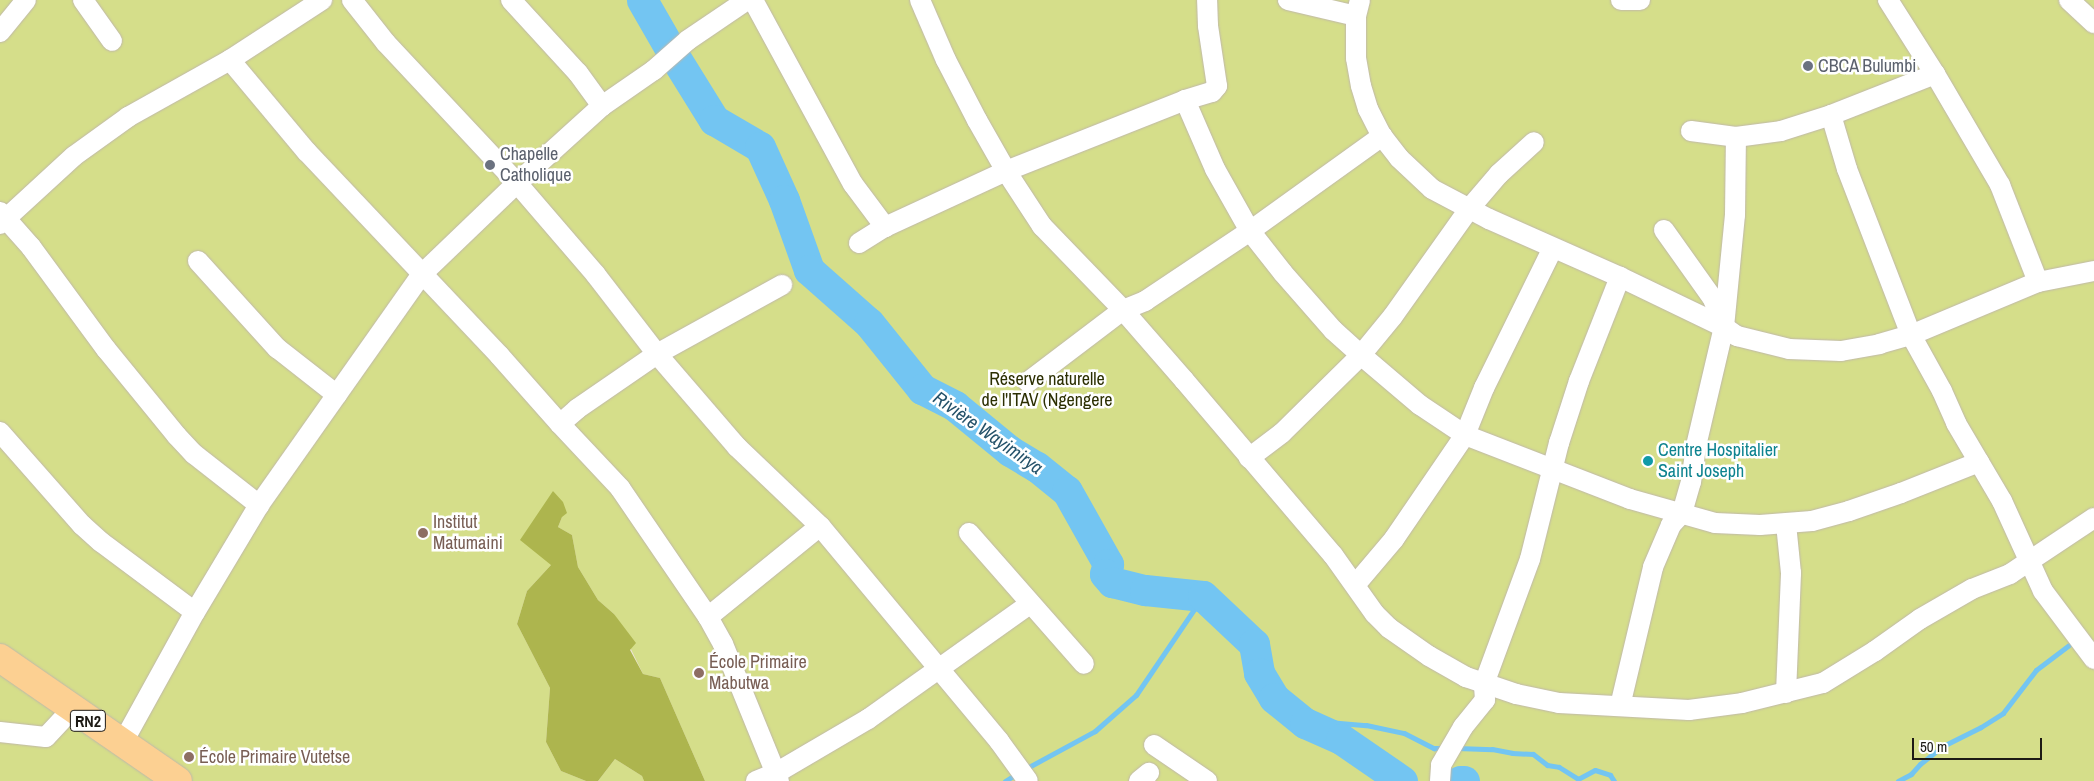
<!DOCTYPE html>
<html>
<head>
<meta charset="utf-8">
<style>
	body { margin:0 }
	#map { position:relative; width:2094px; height:781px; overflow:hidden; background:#ece3d5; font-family:"Archivo Narrow",sans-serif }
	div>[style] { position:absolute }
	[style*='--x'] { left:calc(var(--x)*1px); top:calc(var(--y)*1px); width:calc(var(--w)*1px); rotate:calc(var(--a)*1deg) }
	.green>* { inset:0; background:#d5de8a }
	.forest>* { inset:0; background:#adb54e }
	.stream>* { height:5px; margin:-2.5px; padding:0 2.5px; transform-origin:2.5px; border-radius:2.5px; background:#73c5f2 }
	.river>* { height:31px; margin:-15.5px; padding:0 15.5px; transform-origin:15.5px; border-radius:15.5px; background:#73c5f2 }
	.roads { filter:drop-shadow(0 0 1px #c0b8aa) drop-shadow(0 0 1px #c0b8aa) }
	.minor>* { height:20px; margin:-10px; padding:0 10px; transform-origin:10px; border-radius:10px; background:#fff }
	.trunk>* { height:28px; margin:-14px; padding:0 14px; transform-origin:14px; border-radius:14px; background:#fcd092 }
	.dots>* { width:14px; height:14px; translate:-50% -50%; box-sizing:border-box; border:2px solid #fff; border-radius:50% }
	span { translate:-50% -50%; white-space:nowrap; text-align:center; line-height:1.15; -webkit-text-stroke:5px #fff; paint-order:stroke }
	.shield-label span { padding:1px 4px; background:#fff; border:1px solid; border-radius:4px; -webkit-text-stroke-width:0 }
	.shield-label { font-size:16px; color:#1d1a15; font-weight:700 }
	.worship-label { font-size:18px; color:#5b616d }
	.left { translate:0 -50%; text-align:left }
	.park-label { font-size:18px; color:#2c2f02 }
	.culture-label { font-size:18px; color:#0d838f }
	.education-label { font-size:18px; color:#785e54 }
	.water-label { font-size:19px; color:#25526a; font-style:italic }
	.scale { position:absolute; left:1912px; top:738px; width:130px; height:22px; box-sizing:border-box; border:2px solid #1d1a15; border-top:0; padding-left:6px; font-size:15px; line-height:18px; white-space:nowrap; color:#1d1a15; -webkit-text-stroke:4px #fff; paint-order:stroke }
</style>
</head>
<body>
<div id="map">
	<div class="green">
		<i style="clip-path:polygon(0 0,2094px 0,2094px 781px,705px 781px,660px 678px,643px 674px,614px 614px,598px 600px,578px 567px,572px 535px,558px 527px,562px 517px,553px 491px,551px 565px,527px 591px,517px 624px,550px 688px,546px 742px,561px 771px,586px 781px,0 781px)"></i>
		<i style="clip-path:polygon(615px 759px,642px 776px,644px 781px,598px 781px)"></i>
	</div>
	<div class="forest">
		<i style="clip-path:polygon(553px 491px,563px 502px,567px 513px,562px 517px,558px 527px,572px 535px,578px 567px,598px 600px,614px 614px,636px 643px,630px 650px,643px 674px,660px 678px,705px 781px,644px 781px,642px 776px,615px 759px,598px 781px,586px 781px,561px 771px,546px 742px,550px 688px,517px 624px,527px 591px,551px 565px,520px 540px)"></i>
	</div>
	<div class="stream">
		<i style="--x:1293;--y:714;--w:15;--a:-4"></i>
		<i style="--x:1308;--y:713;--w:22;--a:24"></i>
		<i style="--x:1328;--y:722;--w:38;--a:5"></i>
		<i style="--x:1366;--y:725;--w:39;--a:12"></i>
		<i style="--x:1404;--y:733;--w:34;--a:27"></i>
		<i style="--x:1434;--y:748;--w:12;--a:0"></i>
		<i style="--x:1457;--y:748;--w:35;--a:2"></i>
		<i style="--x:1492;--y:749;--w:20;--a:11"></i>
		<i style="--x:1512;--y:753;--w:21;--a:3"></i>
		<i style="--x:1533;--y:754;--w:18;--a:38"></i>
		<i style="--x:1547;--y:765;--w:12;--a:9"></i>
		<i style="--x:1559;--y:767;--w:22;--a:32"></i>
		<i style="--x:1578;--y:779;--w:19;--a:-28"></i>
		<i style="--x:1595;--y:770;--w:16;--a:18"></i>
		<i style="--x:1610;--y:775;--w:7;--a:56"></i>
		<i style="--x:1025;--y:769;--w:80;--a:-28.5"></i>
		<i style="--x:1095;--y:731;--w:55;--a:-41.3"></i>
		<i style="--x:1136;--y:695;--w:120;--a:-55.9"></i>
		<i style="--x:1005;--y:781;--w:15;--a:-32"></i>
		<i style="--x:1898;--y:781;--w:15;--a:-28"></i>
		<i style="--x:1911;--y:774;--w:13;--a:-48"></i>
		<i style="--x:1920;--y:764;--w:29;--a:-38"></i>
		<i style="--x:1943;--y:746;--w:42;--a:-26.6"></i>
		<i style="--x:1981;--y:727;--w:26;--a:-32"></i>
		<i style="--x:2003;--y:713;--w:54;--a:-52.5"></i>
		<i style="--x:2036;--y:670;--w:41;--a:-37.1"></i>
	</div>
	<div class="river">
		<i style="--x:642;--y:0;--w:62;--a:60.1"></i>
		<i style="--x:673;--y:54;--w:78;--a:58.2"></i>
		<i style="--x:714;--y:120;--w:53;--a:30.4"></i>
		<i style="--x:760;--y:147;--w:58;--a:65.6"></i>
		<i style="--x:784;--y:200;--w:74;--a:70.3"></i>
		<i style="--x:809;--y:270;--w:80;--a:41.5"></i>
		<i style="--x:869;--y:323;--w:85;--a:51.2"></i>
		<i style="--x:922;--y:389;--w:37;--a:27"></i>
		<i style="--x:955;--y:406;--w:71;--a:39.3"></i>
		<i style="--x:1010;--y:451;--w:31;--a:31"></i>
		<i style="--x:1037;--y:467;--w:38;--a:39"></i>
		<i style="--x:1067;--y:491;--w:84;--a:60.7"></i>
		<i style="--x:1108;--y:564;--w:10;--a:107"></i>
		<i style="--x:1105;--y:574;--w:11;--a:49"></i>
		<i style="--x:1112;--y:582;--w:34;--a:14"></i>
		<i style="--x:1145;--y:590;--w:58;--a:5.9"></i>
		<i style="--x:1203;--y:596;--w:70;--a:43.3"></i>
		<i style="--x:1254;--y:644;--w:29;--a:80"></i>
		<i style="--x:1259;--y:673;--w:29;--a:59"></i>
		<i style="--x:1274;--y:698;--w:40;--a:39"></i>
		<i style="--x:1305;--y:723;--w:39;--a:24"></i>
		<i style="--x:1341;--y:739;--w:74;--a:34.5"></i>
		<i style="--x:1460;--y:781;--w:4;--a:0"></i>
	</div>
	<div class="roads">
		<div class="minor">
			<i style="--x:83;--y:0;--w:50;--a:54.7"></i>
			<i style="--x:352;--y:0;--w:55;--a:51.7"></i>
			<i style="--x:386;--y:43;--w:192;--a:46.9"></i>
			<i style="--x:517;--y:183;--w:121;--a:49.3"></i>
			<i style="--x:596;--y:275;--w:100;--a:52.3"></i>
			<i style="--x:657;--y:354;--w:123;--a:49.3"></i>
			<i style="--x:737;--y:447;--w:115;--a:43.6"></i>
			<i style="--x:820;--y:526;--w:280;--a:50.2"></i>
			<i style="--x:999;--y:741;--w:49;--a:54.1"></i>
			<i style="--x:511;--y:0;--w:99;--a:47.5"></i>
			<i style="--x:578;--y:73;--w:41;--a:54"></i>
			<i style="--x:753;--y:0;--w:209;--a:61.5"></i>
			<i style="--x:853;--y:184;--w:54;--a:53.3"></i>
			<i style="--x:920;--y:0;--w:65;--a:66.6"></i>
			<i style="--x:946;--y:60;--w:68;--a:62.7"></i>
			<i style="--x:977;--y:120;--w:59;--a:60.4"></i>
			<i style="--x:1006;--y:171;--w:66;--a:56.8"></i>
			<i style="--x:1042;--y:226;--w:117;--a:46"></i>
			<i style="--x:1123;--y:310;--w:93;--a:48.9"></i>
			<i style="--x:1184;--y:380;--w:230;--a:49.6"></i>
			<i style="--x:1333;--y:555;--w:72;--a:54.6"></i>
			<i style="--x:1375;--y:614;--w:20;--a:45"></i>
			<i style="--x:1389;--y:628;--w:49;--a:35"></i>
			<i style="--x:1429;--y:656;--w:43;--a:29.6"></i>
			<i style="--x:1466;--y:677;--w:53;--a:18.8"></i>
			<i style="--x:1516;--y:694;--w:44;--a:11.8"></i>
			<i style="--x:1559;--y:703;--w:130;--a:3.1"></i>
			<i style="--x:1689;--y:710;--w:53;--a:-7.5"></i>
			<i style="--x:1742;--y:703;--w:83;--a:-13.9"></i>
			<i style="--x:1823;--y:683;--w:61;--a:-31.6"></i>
			<i style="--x:1875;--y:651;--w:55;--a:-35.4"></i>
			<i style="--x:1920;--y:619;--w:60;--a:-30"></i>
			<i style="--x:1972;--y:589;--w:41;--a:-21.5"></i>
			<i style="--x:2010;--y:574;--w:101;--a:-33.7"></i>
			<i style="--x:1288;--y:0;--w:70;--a:13.2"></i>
			<i style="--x:1360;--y:0;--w:16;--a:104"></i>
			<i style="--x:1356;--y:16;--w:42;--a:90"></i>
			<i style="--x:1356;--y:58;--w:28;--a:80"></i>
			<i style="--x:1361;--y:86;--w:24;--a:73"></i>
			<i style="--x:1368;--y:109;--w:30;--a:63"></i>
			<i style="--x:1382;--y:136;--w:28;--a:52"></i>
			<i style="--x:1399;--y:158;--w:45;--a:43.2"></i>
			<i style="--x:1432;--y:189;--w:64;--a:27.8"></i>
			<i style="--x:1489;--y:219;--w:143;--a:23.9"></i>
			<i style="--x:1620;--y:277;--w:115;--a:25.7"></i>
			<i style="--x:1724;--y:327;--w:16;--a:35"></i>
			<i style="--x:1737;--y:336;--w:54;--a:14"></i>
			<i style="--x:1789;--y:349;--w:52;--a:2.2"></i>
			<i style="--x:1841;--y:351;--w:39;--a:-10"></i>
			<i style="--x:1879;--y:344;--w:33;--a:-16"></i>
			<i style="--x:1911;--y:335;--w:138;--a:-22.7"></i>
			<i style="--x:2038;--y:282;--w:57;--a:-11.1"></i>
			<i style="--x:1621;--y:0;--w:19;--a:0"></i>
			<i style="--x:1888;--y:0;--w:88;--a:57.6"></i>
			<i style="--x:1935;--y:74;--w:129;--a:59.6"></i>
			<i style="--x:2000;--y:185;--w:104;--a:68.6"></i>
			<i style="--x:2069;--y:0;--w:34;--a:43"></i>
			<i style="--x:0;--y:32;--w:41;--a:-50.9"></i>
			<i style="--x:230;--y:60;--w:120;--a:50.1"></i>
			<i style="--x:307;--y:152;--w:279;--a:46.6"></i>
			<i style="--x:499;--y:355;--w:92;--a:48.5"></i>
			<i style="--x:560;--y:424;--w:88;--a:46.8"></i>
			<i style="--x:620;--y:488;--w:156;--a:55.7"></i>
			<i style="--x:708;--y:617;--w:31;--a:61"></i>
			<i style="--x:723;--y:644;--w:148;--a:67.8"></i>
			<i style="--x:1185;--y:100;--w:28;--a:-17"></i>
			<i style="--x:1212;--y:92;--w:8;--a:-50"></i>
			<i style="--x:1217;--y:86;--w:61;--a:-98.5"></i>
			<i style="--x:1208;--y:26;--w:26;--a:-92"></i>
			<i style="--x:1831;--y:115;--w:56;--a:73.5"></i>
			<i style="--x:1847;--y:169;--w:178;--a:68.9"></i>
			<i style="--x:1911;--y:335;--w:64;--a:61"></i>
			<i style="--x:1942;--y:391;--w:35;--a:66"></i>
			<i style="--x:1956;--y:423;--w:91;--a:59.5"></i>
			<i style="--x:2002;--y:501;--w:99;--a:65.5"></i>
			<i style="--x:2043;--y:591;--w:85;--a:53.1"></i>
			<i style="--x:1691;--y:131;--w:45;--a:7.6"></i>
			<i style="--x:1736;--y:137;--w:45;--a:-7.6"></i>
			<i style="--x:1781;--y:131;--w:52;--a:-17.7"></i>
			<i style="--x:1831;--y:115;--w:112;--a:-21.5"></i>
			<i style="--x:0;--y:212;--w:47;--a:48.5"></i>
			<i style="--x:31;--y:247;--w:127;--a:53.7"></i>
			<i style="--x:106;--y:349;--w:112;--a:50.8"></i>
			<i style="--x:177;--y:436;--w:25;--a:47"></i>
			<i style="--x:194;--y:454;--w:83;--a:38.1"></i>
			<i style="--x:0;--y:224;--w:100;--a:-42.6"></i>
			<i style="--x:74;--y:156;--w:67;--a:-35.8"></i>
			<i style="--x:128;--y:117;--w:117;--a:-29.2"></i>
			<i style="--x:230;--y:60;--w:110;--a:-33.1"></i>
			<i style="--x:1664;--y:230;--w:85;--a:54.6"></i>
			<i style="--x:1713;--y:299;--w:28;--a:69"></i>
			<i style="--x:859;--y:243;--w:31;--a:-32"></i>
			<i style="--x:885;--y:227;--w:133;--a:-24.8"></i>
			<i style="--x:1006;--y:171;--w:193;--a:-21.6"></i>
			<i style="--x:1185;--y:100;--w:75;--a:66.5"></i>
			<i style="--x:1215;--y:169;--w:71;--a:60.6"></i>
			<i style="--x:1250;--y:231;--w:53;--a:51.8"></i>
			<i style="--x:1283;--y:273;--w:76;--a:48.7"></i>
			<i style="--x:1333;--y:330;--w:38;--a:42"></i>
			<i style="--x:1361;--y:355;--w:77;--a:40.3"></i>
			<i style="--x:1420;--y:405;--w:54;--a:33.7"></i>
			<i style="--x:1465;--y:435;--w:177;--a:21.2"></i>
			<i style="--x:1630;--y:499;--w:88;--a:15.8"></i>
			<i style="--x:1715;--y:523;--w:45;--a:2.5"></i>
			<i style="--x:1760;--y:525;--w:52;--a:-4.4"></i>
			<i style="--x:1812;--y:521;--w:38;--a:-15"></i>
			<i style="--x:1849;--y:511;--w:55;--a:-19.1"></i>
			<i style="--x:1901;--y:493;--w:84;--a:-21.7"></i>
			<i style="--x:198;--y:261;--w:118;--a:47.8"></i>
			<i style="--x:277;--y:348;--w:76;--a:38.1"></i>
			<i style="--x:1028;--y:382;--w:119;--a:-37.2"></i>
			<i style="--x:1123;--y:310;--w:24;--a:-22"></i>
			<i style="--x:1145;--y:301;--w:126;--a:-33.7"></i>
			<i style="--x:1250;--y:231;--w:163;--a:-35.7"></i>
			<i style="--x:560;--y:424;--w:23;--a:-41"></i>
			<i style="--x:577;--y:409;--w:97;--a:-34.5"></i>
			<i style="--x:657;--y:354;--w:143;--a:-28.9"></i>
			<i style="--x:0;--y:432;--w:124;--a:48.6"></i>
			<i style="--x:82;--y:525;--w:25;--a:42"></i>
			<i style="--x:101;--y:542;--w:117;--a:36.7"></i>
			<i style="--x:1249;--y:458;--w:41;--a:-37.1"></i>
			<i style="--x:1282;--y:433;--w:111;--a:-44.6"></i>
			<i style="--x:1361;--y:355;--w:50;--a:-50.6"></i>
			<i style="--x:1393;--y:316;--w:131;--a:-54.6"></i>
			<i style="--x:1469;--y:209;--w:46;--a:-49.4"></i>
			<i style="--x:1499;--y:174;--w:47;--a:-42.4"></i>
			<i style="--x:969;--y:533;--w:174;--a:48.7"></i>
			<i style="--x:1356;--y:584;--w:59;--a:-49.8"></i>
			<i style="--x:1394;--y:539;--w:126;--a:-55.7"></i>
			<i style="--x:1465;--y:435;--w:51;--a:-68"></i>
			<i style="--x:1484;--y:388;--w:156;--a:-63.8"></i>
			<i style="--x:708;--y:617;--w:144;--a:-39.1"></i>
			<i style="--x:1786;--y:693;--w:120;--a:-87.6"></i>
			<i style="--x:1791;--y:573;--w:49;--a:-95.8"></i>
			<i style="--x:1620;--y:706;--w:143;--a:-76.6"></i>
			<i style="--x:1653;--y:567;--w:46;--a:-66.8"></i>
			<i style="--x:1671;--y:525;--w:16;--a:-47"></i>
			<i style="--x:1682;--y:513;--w:32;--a:-74"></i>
			<i style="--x:1691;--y:482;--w:36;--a:-82"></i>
			<i style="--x:1696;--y:446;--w:122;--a:-76.8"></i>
			<i style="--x:1724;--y:327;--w:113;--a:-84.4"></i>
			<i style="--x:1735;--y:215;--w:78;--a:-89.3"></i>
			<i style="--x:0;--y:732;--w:46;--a:6.2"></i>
			<i style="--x:46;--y:737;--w:38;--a:-47"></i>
			<i style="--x:122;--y:744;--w:151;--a:-61.1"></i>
			<i style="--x:195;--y:612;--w:125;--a:-59.1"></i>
			<i style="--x:259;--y:505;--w:283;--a:-54.8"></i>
			<i style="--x:422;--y:274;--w:132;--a:-43.8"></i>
			<i style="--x:517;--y:183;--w:115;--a:-42.2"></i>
			<i style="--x:602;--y:106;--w:63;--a:-34.7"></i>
			<i style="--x:654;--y:70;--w:45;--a:-41.4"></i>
			<i style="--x:688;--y:40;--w:71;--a:-34.1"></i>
			<i style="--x:1154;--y:745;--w:64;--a:34.2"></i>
			<i style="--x:756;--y:781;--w:22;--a:-22"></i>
			<i style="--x:776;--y:773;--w:107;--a:-30.4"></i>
			<i style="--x:868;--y:719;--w:199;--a:-35.4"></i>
			<i style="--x:1139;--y:781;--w:13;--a:-39"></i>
			<i style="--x:1440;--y:781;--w:16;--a:-86"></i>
			<i style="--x:1441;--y:765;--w:44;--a:-59.9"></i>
			<i style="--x:1463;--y:727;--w:35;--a:-51"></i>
			<i style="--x:1485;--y:700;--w:16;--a:-94"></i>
			<i style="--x:1484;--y:684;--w:133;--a:-69.8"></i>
			<i style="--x:1530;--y:559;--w:120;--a:-76"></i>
			<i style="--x:1559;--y:443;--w:65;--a:-72.1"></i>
			<i style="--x:1579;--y:381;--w:112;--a:-68.5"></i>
		</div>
		<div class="trunk">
			<i style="--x:0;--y:658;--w:216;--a:34.6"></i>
		</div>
	</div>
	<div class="dots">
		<i style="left:1808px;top:66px;background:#6b7280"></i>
		<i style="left:490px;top:165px;background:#6b7280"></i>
		<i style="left:1648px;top:461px;background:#0f9aa8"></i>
		<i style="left:423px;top:533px;background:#8d6e63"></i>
		<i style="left:699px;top:673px;background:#8d6e63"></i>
		<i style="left:189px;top:757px;background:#8d6e63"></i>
	</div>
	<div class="shield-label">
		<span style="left:88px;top:721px">RN2</span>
	</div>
	<div class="worship-label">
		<span class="left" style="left:1818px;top:66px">CBCA Bulumbi</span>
		<span class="left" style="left:500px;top:165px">Chapelle<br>Catholique</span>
	</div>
	<div class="park-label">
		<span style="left:1047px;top:390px">Réserve naturelle<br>de l'ITAV (Ngengere</span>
	</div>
	<div class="culture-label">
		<span class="left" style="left:1658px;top:461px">Centre Hospitalier<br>Saint Joseph</span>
	</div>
	<div class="education-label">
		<span class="left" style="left:433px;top:533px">Institut<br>Matumaini</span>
		<span class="left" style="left:709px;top:673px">École Primaire<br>Mabutwa</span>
		<span class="left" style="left:199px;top:757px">École Primaire Vutetse</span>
	</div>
	<div class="water-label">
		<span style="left:988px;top:433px;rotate:35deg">Rivière Wayimirya</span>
	</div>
	<div class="scale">50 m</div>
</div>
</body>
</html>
